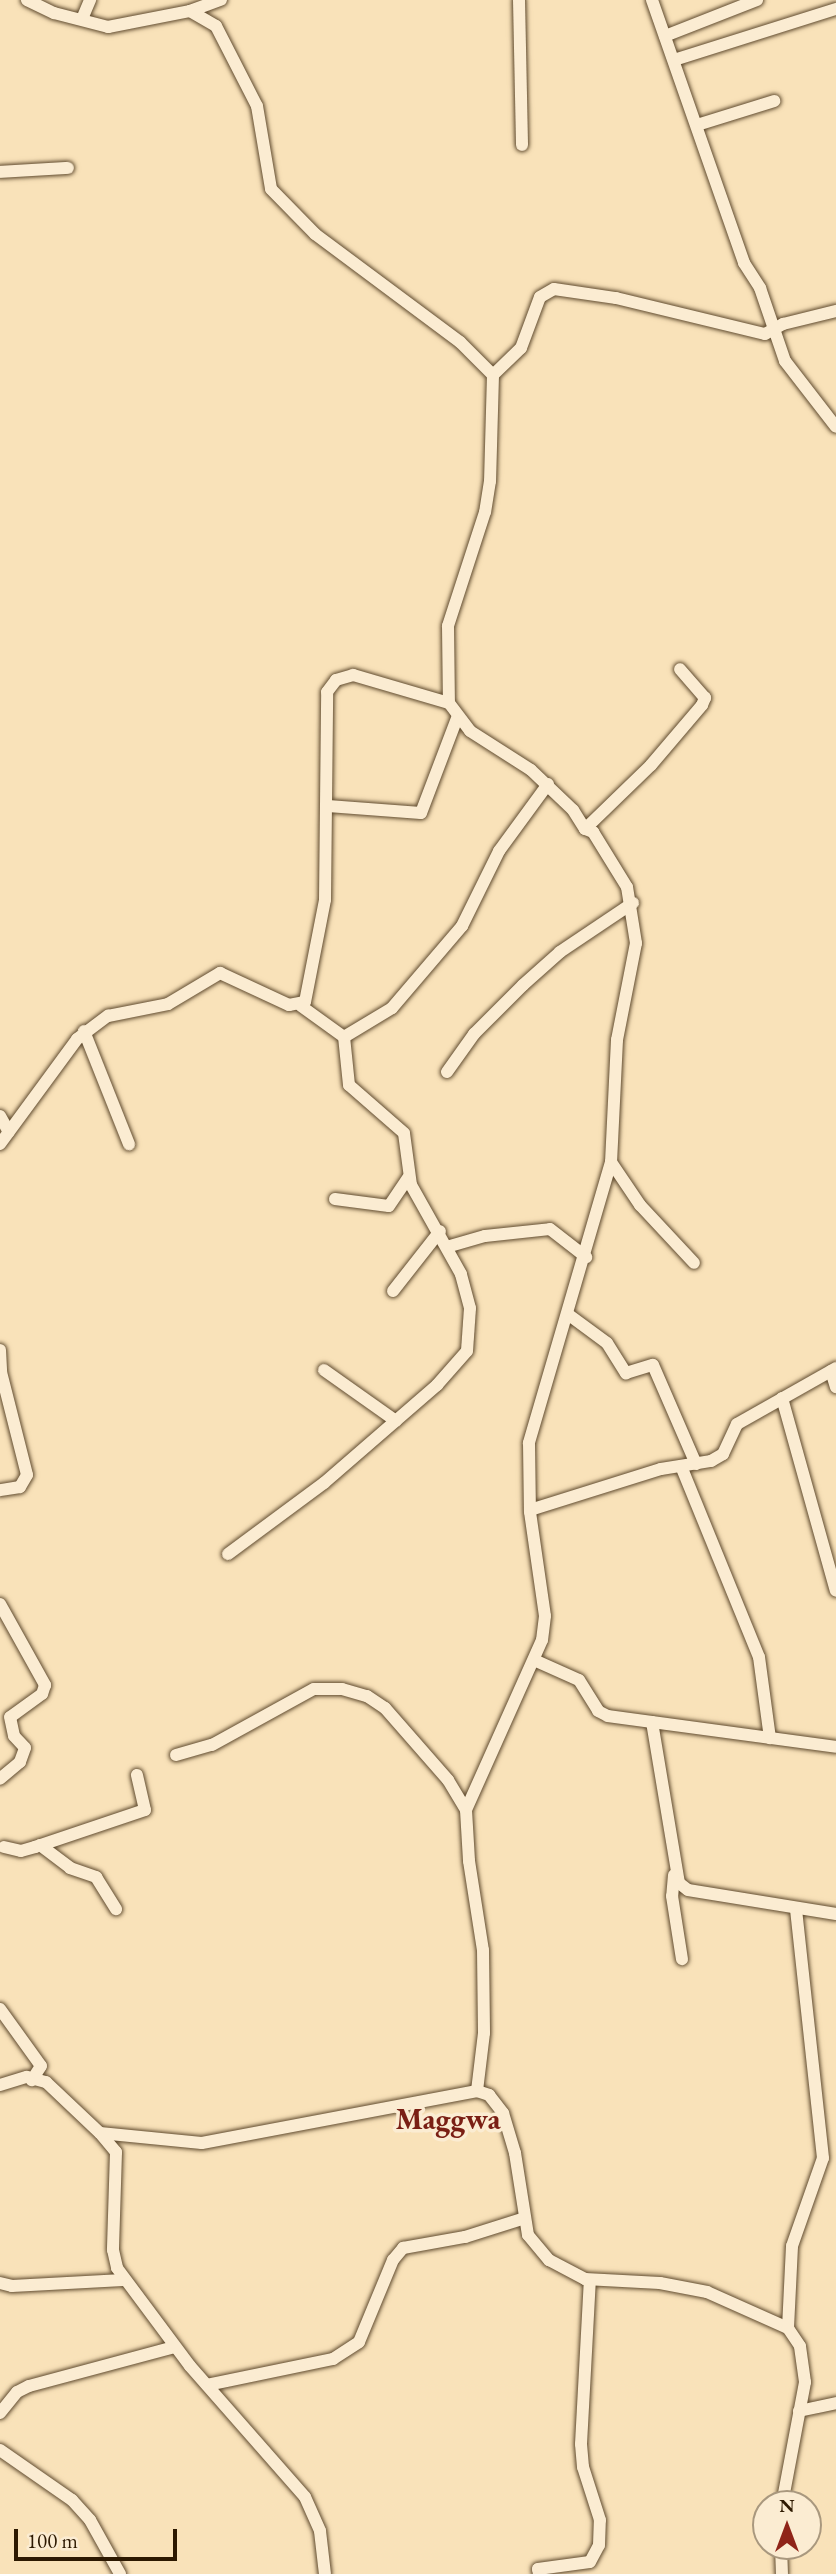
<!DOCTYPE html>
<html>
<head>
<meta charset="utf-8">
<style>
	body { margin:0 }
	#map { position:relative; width:836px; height:2574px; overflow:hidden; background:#f9e2b9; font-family:"EB Garamond",serif }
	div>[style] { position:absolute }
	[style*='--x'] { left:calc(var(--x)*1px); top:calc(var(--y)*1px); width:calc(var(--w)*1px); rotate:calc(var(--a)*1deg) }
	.roads { filter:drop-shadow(0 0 2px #604b2f) drop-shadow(0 0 2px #604b2f) }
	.minor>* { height:12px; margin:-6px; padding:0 6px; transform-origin:6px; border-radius:6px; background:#fbecd2 }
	span { translate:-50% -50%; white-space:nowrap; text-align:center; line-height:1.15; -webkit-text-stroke:7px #fbecd2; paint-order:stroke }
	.quarter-label { font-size:30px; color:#7a1f14; font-weight:700 }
	.north { position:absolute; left:752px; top:2490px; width:70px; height:70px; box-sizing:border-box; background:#fbecd2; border:2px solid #a9987e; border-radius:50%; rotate:0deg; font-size:19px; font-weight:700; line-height:28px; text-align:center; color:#2d1901 }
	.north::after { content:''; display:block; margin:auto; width:24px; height:32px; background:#8f2418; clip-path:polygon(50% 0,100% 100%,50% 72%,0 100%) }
	.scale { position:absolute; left:14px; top:2529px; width:163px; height:32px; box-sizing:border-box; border:4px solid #2d1901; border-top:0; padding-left:9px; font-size:21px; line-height:24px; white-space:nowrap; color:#2d1901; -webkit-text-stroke:5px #fbecd2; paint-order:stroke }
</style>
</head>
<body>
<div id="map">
	<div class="roads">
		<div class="minor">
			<i style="--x:27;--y:0;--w:30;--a:26"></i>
			<i style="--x:54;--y:13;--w:56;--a:14.5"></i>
			<i style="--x:108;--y:27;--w:84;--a:-11"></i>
			<i style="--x:190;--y:11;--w:30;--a:30"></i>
			<i style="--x:216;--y:26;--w:90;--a:62.9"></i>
			<i style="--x:257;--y:106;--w:84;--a:80.4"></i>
			<i style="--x:271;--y:189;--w:63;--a:45.6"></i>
			<i style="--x:315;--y:234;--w:181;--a:36.7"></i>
			<i style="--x:460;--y:342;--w:47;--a:45"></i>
			<i style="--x:493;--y:375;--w:106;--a:91.6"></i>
			<i style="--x:490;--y:481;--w:31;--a:99"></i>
			<i style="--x:485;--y:512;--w:120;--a:108"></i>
			<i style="--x:448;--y:626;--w:77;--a:89.3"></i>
			<i style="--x:449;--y:703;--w:35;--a:53"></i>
			<i style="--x:470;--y:731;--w:72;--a:32.6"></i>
			<i style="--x:531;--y:770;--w:58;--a:43.6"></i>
			<i style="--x:573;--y:810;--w:22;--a:58"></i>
			<i style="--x:585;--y:829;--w:9;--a:21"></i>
			<i style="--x:593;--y:832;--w:65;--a:58.3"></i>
			<i style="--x:627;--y:887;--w:57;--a:80.9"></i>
			<i style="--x:636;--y:943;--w:99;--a:101.1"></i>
			<i style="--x:617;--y:1040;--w:122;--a:92.8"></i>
			<i style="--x:611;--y:1162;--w:293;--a:106.3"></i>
			<i style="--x:529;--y:1443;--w:69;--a:89.2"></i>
			<i style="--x:530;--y:1512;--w:105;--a:81.8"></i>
			<i style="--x:545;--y:1616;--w:24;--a:97"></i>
			<i style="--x:542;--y:1640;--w:186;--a:114.1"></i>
			<i style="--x:466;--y:1810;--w:51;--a:86.6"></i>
			<i style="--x:469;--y:1861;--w:90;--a:81.1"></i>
			<i style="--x:483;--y:1950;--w:83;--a:89.3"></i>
			<i style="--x:484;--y:2033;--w:58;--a:96.9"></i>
			<i style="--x:477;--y:2091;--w:13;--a:18"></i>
			<i style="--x:489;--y:2095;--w:23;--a:52"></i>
			<i style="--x:503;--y:2113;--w:42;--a:73.3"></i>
			<i style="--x:515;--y:2153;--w:83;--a:81"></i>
			<i style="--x:528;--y:2235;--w:33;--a:50"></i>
			<i style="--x:549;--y:2260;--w:41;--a:27.8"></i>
			<i style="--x:585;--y:2279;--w:75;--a:3.1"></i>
			<i style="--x:660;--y:2283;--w:48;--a:10.8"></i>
			<i style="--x:707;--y:2292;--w:89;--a:24"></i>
			<i style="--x:519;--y:0;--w:145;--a:88.8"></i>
			<i style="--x:652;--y:0;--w:279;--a:70.7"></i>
			<i style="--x:744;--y:263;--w:30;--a:57"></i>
			<i style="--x:760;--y:288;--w:77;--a:71.1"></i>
			<i style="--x:785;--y:361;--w:83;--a:52.3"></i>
			<i style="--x:190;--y:11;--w:33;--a:-20"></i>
			<i style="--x:82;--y:19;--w:21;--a:-67"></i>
			<i style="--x:665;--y:36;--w:99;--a:-21.4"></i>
			<i style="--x:674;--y:60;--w:170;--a:-17.5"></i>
			<i style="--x:697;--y:125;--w:81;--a:-17.3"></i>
			<i style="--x:0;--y:172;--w:68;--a:-3.4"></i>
			<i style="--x:493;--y:375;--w:39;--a:-44"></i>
			<i style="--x:521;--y:348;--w:54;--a:-69.6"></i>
			<i style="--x:540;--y:297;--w:16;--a:-30"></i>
			<i style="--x:554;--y:289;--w:63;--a:8.3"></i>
			<i style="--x:616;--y:298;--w:153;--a:13.6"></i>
			<i style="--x:765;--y:334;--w:21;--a:-29"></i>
			<i style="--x:783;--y:324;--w:55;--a:-13.8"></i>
			<i style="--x:328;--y:806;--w:93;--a:4.3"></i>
			<i style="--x:421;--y:813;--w:102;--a:-69.2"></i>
			<i style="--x:585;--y:829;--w:92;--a:-44.1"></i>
			<i style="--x:651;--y:765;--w:79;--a:-49.6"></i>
			<i style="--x:702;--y:705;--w:8;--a:-67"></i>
			<i style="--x:705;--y:698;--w:38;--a:-131"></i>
			<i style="--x:301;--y:1006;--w:53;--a:35.8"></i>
			<i style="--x:344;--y:1037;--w:56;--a:-31.1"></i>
			<i style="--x:392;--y:1008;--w:108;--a:-49.5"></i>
			<i style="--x:462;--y:926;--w:84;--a:-63.7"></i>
			<i style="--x:499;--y:851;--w:83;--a:-53.8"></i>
			<i style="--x:84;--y:1031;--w:122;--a:68.3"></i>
			<i style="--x:447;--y:1072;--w:47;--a:-54.6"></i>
			<i style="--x:474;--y:1034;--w:69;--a:-45"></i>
			<i style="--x:523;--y:985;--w:50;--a:-41.7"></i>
			<i style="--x:560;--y:952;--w:88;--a:-33.9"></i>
			<i style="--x:0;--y:1116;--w:18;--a:61"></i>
			<i style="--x:0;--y:1144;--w:130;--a:-53.7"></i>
			<i style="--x:77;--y:1039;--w:39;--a:-37"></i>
			<i style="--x:108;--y:1016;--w:61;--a:-11.3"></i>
			<i style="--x:168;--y:1004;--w:61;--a:-30.8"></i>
			<i style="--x:220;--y:973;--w:76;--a:24.9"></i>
			<i style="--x:289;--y:1005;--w:16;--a:-11"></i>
			<i style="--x:305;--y:1002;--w:104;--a:-78.9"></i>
			<i style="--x:325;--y:900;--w:208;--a:-89.4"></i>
			<i style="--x:327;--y:692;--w:15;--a:-53"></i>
			<i style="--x:336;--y:680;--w:18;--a:-16"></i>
			<i style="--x:353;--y:675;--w:100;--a:16.3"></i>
			<i style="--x:611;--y:1162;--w:52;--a:56"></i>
			<i style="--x:640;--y:1205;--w:79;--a:47"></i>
			<i style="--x:335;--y:1199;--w:54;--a:7.4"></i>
			<i style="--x:389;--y:1206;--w:34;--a:-56"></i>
			<i style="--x:450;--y:1246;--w:36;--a:-16"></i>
			<i style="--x:485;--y:1236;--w:65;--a:-6.1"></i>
			<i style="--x:550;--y:1229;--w:46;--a:37.9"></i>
			<i style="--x:393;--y:1291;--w:76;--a:-51.9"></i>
			<i style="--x:569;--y:1315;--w:47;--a:36.4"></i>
			<i style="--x:607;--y:1343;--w:36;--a:58"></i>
			<i style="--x:626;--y:1373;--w:28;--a:-17"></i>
			<i style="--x:653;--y:1365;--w:108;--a:66.5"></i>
			<i style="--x:0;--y:1350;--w:22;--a:87"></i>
			<i style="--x:1;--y:1372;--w:106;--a:75.8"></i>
			<i style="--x:27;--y:1475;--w:14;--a:120"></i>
			<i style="--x:20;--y:1487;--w:20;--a:171"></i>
			<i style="--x:324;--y:1370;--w:88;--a:35.3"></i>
			<i style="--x:831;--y:1371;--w:17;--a:73"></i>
			<i style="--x:782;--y:1398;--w:200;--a:74.4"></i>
			<i style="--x:681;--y:1466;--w:206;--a:67.8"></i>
			<i style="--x:759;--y:1657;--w:82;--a:82.3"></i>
			<i style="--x:530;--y:1510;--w:137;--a:-17.4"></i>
			<i style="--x:661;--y:1469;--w:51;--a:-9.1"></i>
			<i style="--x:711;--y:1461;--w:14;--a:-30"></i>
			<i style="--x:723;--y:1454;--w:33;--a:-65"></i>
			<i style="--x:737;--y:1424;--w:114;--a:-29.5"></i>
			<i style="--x:228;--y:1554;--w:119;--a:-36.5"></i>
			<i style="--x:324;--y:1483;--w:150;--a:-40.9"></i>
			<i style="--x:437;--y:1385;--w:45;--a:-48.6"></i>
			<i style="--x:467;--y:1351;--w:43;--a:-86"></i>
			<i style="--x:470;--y:1308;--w:35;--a:-105"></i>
			<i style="--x:461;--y:1274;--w:102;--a:-119.3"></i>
			<i style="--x:411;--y:1185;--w:52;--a:-97.7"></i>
			<i style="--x:404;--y:1133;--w:73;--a:-138.9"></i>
			<i style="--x:349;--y:1085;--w:48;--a:-95.9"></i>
			<i style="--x:0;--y:1604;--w:93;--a:60.9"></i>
			<i style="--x:45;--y:1685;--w:9;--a:108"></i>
			<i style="--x:42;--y:1694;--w:39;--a:144"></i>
			<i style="--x:10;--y:1717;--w:19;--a:78"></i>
			<i style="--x:14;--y:1736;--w:16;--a:47"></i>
			<i style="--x:25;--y:1748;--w:15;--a:110"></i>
			<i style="--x:20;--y:1762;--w:26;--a:140"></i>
			<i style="--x:534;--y:1660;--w:49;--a:24"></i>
			<i style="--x:579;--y:1680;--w:36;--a:58"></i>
			<i style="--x:598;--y:1711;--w:11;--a:27"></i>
			<i style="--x:608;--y:1716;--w:230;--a:7.7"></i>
			<i style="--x:652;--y:1722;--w:163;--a:80.5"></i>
			<i style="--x:679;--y:1883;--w:11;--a:38"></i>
			<i style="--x:688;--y:1890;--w:150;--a:9.2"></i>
			<i style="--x:176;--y:1755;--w:37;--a:-16"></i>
			<i style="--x:212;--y:1745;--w:116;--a:-28.8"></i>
			<i style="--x:314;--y:1689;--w:28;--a:0"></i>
			<i style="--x:342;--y:1689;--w:26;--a:16"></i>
			<i style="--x:367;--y:1696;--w:22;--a:34"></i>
			<i style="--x:385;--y:1708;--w:96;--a:48.8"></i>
			<i style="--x:448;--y:1780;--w:35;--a:59"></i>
			<i style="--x:40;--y:1845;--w:38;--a:37"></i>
			<i style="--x:70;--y:1868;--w:28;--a:19"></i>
			<i style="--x:96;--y:1877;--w:38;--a:58"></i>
			<i style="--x:4;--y:1847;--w:17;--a:13"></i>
			<i style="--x:21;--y:1851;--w:15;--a:-16"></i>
			<i style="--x:35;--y:1847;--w:116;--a:-18.6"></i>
			<i style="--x:145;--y:1810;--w:36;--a:-103"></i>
			<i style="--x:674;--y:1875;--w:21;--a:95"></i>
			<i style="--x:672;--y:1896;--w:64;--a:81"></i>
			<i style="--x:0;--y:2009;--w:70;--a:54.3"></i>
			<i style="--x:41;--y:2066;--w:17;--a:123"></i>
			<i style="--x:0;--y:2085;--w:28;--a:-17"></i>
			<i style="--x:27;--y:2077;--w:20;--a:15"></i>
			<i style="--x:46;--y:2082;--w:74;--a:43.4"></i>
			<i style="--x:100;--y:2133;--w:102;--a:5.6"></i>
			<i style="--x:202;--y:2143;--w:280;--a:-10.7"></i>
			<i style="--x:100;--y:2133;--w:25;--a:50"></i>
			<i style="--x:116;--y:2152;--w:98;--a:91.8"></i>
			<i style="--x:113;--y:2250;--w:18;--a:77"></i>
			<i style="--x:117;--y:2268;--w:122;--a:53.3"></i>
			<i style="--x:190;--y:2366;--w:174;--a:48.7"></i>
			<i style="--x:305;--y:2497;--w:37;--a:66"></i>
			<i style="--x:320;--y:2531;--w:43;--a:83.4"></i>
			<i style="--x:0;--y:2283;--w:12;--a:14"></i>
			<i style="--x:12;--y:2286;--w:111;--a:-3.1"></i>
			<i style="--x:207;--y:2385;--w:129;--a:-11.7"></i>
			<i style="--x:333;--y:2359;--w:31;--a:-33"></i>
			<i style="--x:359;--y:2342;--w:89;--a:-67.5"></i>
			<i style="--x:393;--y:2260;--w:16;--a:-50"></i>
			<i style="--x:403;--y:2248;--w:63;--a:-10.1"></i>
			<i style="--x:465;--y:2237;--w:63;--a:-17.6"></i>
			<i style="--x:799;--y:2411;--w:38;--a:-12"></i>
			<i style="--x:0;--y:2413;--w:27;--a:-51"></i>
			<i style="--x:17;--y:2392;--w:13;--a:-27"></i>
			<i style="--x:29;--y:2386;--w:151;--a:-15"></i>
			<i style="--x:0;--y:2450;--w:88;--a:34.8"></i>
			<i style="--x:72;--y:2500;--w:27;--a:48"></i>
			<i style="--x:90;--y:2520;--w:62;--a:60.9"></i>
			<i style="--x:782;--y:2504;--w:124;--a:-79.3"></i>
			<i style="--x:805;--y:2382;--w:36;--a:-98"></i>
			<i style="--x:800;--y:2346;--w:22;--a:-124"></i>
			<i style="--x:788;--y:2328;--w:82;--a:-87.2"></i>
			<i style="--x:792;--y:2246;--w:93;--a:-70.6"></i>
			<i style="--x:823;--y:2158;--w:250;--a:-96.2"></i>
			<i style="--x:781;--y:2546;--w:28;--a:88"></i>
			<i style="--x:539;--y:2574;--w:5;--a:-101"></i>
			<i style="--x:538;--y:2569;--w:52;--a:-7.7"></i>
			<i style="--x:590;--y:2562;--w:19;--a:-62"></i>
			<i style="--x:599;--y:2545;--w:25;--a:-88"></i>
			<i style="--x:600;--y:2520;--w:56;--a:-107.8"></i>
			<i style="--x:583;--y:2467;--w:23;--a:-95"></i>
			<i style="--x:581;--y:2444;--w:164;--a:-86.9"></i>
		</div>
	</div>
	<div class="quarter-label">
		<span style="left:448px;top:2119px">Maggwa</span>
	</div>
	<div class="north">N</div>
	<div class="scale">100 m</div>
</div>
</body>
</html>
